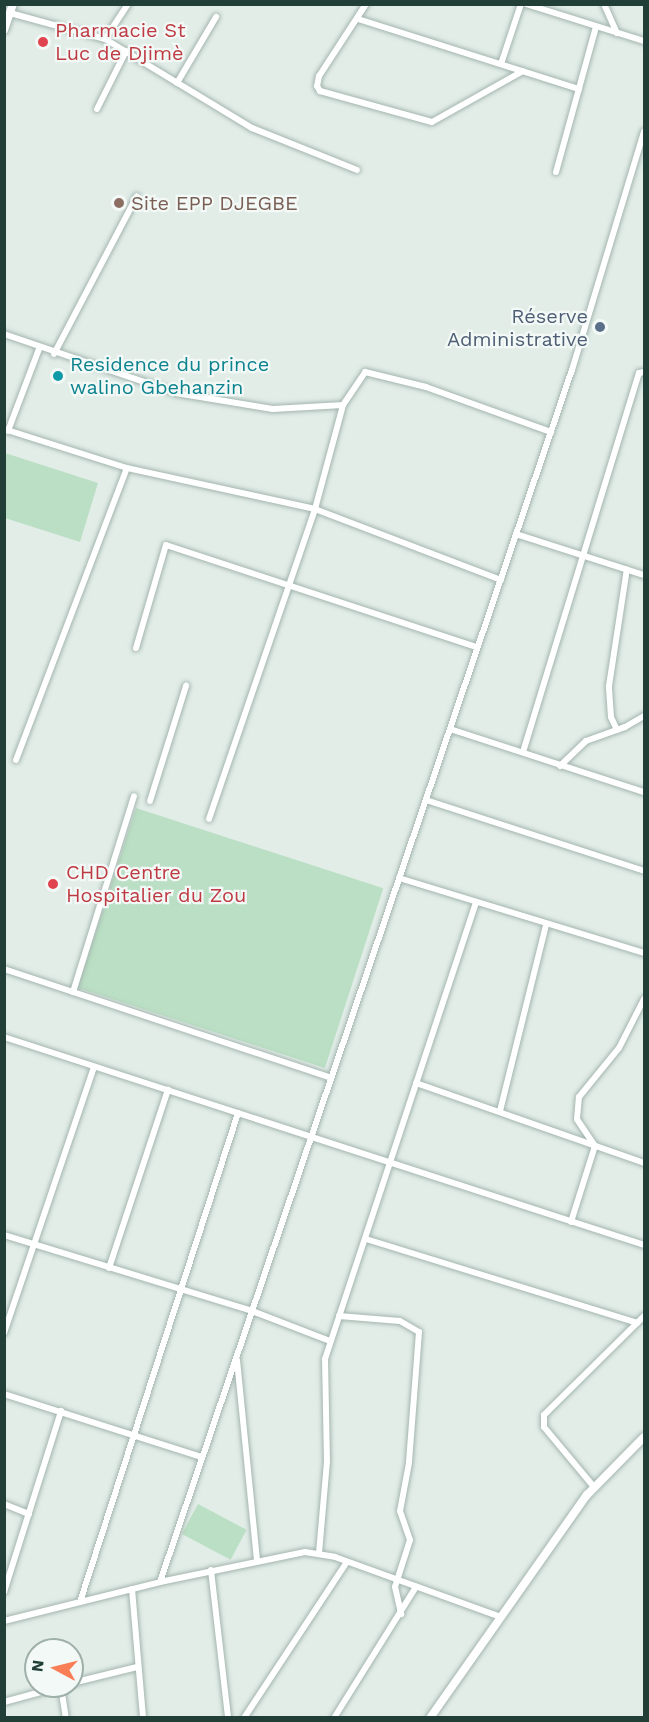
<!DOCTYPE html>
<html>
<head>
<meta charset="utf-8">
<style>
	body { margin:0 }
	#map { position:relative; width:649px; height:1722px; overflow:hidden; background:#e2ede8; font-family:"Work Sans",sans-serif }
	div>[style] { position:absolute }
	[style*='--x'] { left:calc(var(--x)*1px); top:calc(var(--y)*1px); width:calc(var(--w)*1px); rotate:calc(var(--a)*1deg) }
	.green>* { inset:0; background:#badfc4; transform-origin:0 0 }
	.roads { filter:drop-shadow(0 0 2px #a4b5af) drop-shadow(0 0 2px #a4b5af) }
	.minor>* { height:6px; margin:-3px; padding:0 3px; transform-origin:3px; border-radius:3px; background:#fff }
	.tertiary>* { height:8px; margin:-4px; padding:0 4px; transform-origin:4px; border-radius:4px; background:#fff }
	.dots>* { width:16px; height:16px; translate:-50% -50%; box-sizing:border-box; border:3px solid #f3f9f6; border-radius:50% }
	span { translate:-50% -50%; white-space:nowrap; text-align:center; line-height:1.15; -webkit-text-stroke:4.5px #f3f9f6; paint-order:stroke }
	.health-label { font-size:20px; color:#be3a42 }
	.left { translate:0 -50%; text-align:left }
	.education-label { font-size:20px; color:#785e54 }
	.service-label { font-size:20px; color:#4e5e75 }
	.right { translate:-100% -50%; text-align:right }
	.culture-label { font-size:20px; color:#0d838f }
	.frame { position:absolute; inset:0; border:6px solid #213f37; pointer-events:none }
	.north { position:absolute; left:24px; top:1638px; width:60px; height:60px; box-sizing:border-box; background:#f3f9f6; border:2px solid #9fafaa; border-radius:50%; rotate:277deg; font-size:16px; font-weight:700; line-height:24px; text-align:center; color:#213f37 }
	.north::after { content:''; display:block; margin:auto; width:21px; height:27px; background:#f97d55; clip-path:polygon(50% 0,100% 100%,50% 72%,0 100%) }
</style>
</head>
<body>
<div id="map">
	<div class="green">
		<i style="clip-path:polygon(5px 453px,98px 483px,80px 542px,5px 518px)"></i>
		<i style="left:136px;top:808px;width:260px;height:189px;rotate:18deg"></i>
		<i style="left:198px;top:1504px;width:55px;height:34px;rotate:28deg"></i>
	</div>
	<div class="roads">
		<div class="minor">
			<i style="--x:366;--y:4;--w:86;--a:123.1"></i>
			<i style="--x:319;--y:76;--w:10;--a:101"></i>
			<i style="--x:317;--y:86;--w:6;--a:59"></i>
			<i style="--x:320;--y:91;--w:116;--a:15.5"></i>
			<i style="--x:432;--y:122;--w:104;--a:-29.3"></i>
			<i style="--x:526;--y:4;--w:124;--a:17.4"></i>
			<i style="--x:604;--y:4;--w:32;--a:66"></i>
			<i style="--x:10;--y:13;--w:98;--a:15.3"></i>
			<i style="--x:105;--y:39;--w:172;--a:31.2"></i>
			<i style="--x:252;--y:128;--w:113;--a:21.8"></i>
			<i style="--x:358;--y:19;--w:232;--a:17.6"></i>
			<i style="--x:105;--y:39;--w:42;--a:-56.7"></i>
			<i style="--x:501;--y:64;--w:63;--a:-71.6"></i>
			<i style="--x:177;--y:83;--w:77;--a:-59.4"></i>
			<i style="--x:97;--y:109;--w:65;--a:-63.4"></i>
			<i style="--x:556;--y:172;--w:150;--a:-74.6"></i>
			<i style="--x:4;--y:334;--w:182;--a:18.9"></i>
			<i style="--x:176;--y:393;--w:98;--a:9.4"></i>
			<i style="--x:273;--y:409;--w:70;--a:-3.3"></i>
			<i style="--x:54;--y:354;--w:178;--a:-62.3"></i>
			<i style="--x:4;--y:429;--w:129;--a:17.6"></i>
			<i style="--x:127;--y:468;--w:192;--a:12.3"></i>
			<i style="--x:315;--y:509;--w:108;--a:-74.9"></i>
			<i style="--x:343;--y:405;--w:40;--a:-56"></i>
			<i style="--x:365;--y:372;--w:63;--a:13.8"></i>
			<i style="--x:426;--y:387;--w:133;--a:19.8"></i>
			<i style="--x:8;--y:431;--w:88;--a:-69.3"></i>
			<i style="--x:516;--y:534;--w:134;--a:17.8"></i>
			<i style="--x:136;--y:648;--w:107;--a:-73.8"></i>
			<i style="--x:166;--y:545;--w:327;--a:18.2"></i>
			<i style="--x:450;--y:729;--w:204;--a:18"></i>
			<i style="--x:617;--y:730;--w:14;--a:-115"></i>
			<i style="--x:611;--y:717;--w:31;--a:-94"></i>
			<i style="--x:609;--y:686;--w:118;--a:-81.3"></i>
			<i style="--x:523;--y:752;--w:396;--a:-73"></i>
			<i style="--x:639;--y:373;--w:5;--a:-11"></i>
			<i style="--x:16;--y:760;--w:312;--a:-69.2"></i>
			<i style="--x:560;--y:766;--w:36;--a:-44"></i>
			<i style="--x:586;--y:741;--w:41;--a:-19.7"></i>
			<i style="--x:625;--y:727;--w:22;--a:-30"></i>
			<i style="--x:426;--y:800;--w:229;--a:18"></i>
			<i style="--x:150;--y:801;--w:121;--a:-72.6"></i>
			<i style="--x:209;--y:819;--w:328;--a:-71.1"></i>
			<i style="--x:315;--y:509;--w:199;--a:20.9"></i>
			<i style="--x:399;--y:878;--w:256;--a:17"></i>
			<i style="--x:4;--y:969;--w:345;--a:18.4"></i>
			<i style="--x:73;--y:992;--w:205;--a:-72.7"></i>
			<i style="--x:4;--y:1037;--w:673;--a:18"></i>
			<i style="--x:416;--y:1083;--w:242;--a:19.3"></i>
			<i style="--x:500;--y:1111;--w:192;--a:-76.1"></i>
			<i style="--x:571;--y:1222;--w:80;--a:-72.5"></i>
			<i style="--x:595;--y:1146;--w:32;--a:-124"></i>
			<i style="--x:577;--y:1119;--w:22;--a:-85"></i>
			<i style="--x:579;--y:1097;--w:63;--a:-50.8"></i>
			<i style="--x:619;--y:1048;--w:55;--a:-63"></i>
			<i style="--x:4;--y:1235;--w:259;--a:17"></i>
			<i style="--x:252;--y:1311;--w:84;--a:21"></i>
			<i style="--x:366;--y:1239;--w:284;--a:17.2"></i>
			<i style="--x:109;--y:1268;--w:188;--a:-71.7"></i>
			<i style="--x:339;--y:1316;--w:61;--a:4.7"></i>
			<i style="--x:400;--y:1321;--w:22;--a:30"></i>
			<i style="--x:419;--y:1332;--w:131;--a:94.4"></i>
			<i style="--x:409;--y:1463;--w:49;--a:100.6"></i>
			<i style="--x:400;--y:1511;--w:31;--a:71"></i>
			<i style="--x:410;--y:1540;--w:49;--a:107.7"></i>
			<i style="--x:395;--y:1587;--w:28;--a:77"></i>
			<i style="--x:4;--y:1333;--w:281;--a:-71.3"></i>
			<i style="--x:237;--y:1360;--w:201;--a:84.3"></i>
			<i style="--x:4;--y:1394;--w:208;--a:17.7"></i>
			<i style="--x:594;--y:1487;--w:78;--a:-129.8"></i>
			<i style="--x:544;--y:1427;--w:12;--a:-90"></i>
			<i style="--x:544;--y:1415;--w:141;--a:-44.7"></i>
			<i style="--x:4;--y:1504;--w:27;--a:22"></i>
			<i style="--x:319;--y:1553;--w:91;--a:-85"></i>
			<i style="--x:327;--y:1462;--w:103;--a:-91.1"></i>
			<i style="--x:325;--y:1359;--w:481;--a:-71.7"></i>
			<i style="--x:211;--y:1570;--w:149;--a:83.4"></i>
			<i style="--x:160;--y:1582;--w:1280;--a:-71.23"></i>
			<i style="--x:572;--y:370;--w:249;--a:-73.2"></i>
			<i style="--x:132;--y:1589;--w:129;--a:85.1"></i>
			<i style="--x:4;--y:1592;--w:190;--a:-72.5"></i>
			<i style="--x:80;--y:1602;--w:514;--a:-72.09"></i>
			<i style="--x:4;--y:1621;--w:161;--a:-14"></i>
			<i style="--x:160;--y:1582;--w:148;--a:-11.7"></i>
			<i style="--x:305;--y:1552;--w:30;--a:9"></i>
			<i style="--x:335;--y:1557;--w:173;--a:19.9"></i>
			<i style="--x:72;--y:1683;--w:67;--a:-13.8"></i>
			<i style="--x:61;--y:1687;--w:31;--a:81"></i>
			<i style="--x:4;--y:1702;--w:61;--a:-15.2"></i>
			<i style="--x:244;--y:1718;--w:187;--a:-56.6"></i>
			<i style="--x:334;--y:1718;--w:155;--a:-58"></i>
		</div>
		<div class="tertiary">
			<i style="--x:4;--y:30;--w:28;--a:-71"></i>
			<i style="--x:430;--y:1718;--w:273;--a:-54.9"></i>
			<i style="--x:587;--y:1495;--w:81;--a:-45.5"></i>
		</div>
	</div>
	<div class="dots">
		<i style="left:43px;top:42px;background:#e0444e"></i>
		<i style="left:119px;top:203px;background:#8d6e63"></i>
		<i style="left:600px;top:327px;background:#5c6f8a"></i>
		<i style="left:58px;top:376px;background:#0f9aa8"></i>
		<i style="left:53px;top:884px;background:#e0444e"></i>
	</div>
	<div class="health-label">
		<span class="left" style="left:55px;top:42px">Pharmacie St<br>Luc de Djimè</span>
		<span class="left" style="left:66px;top:884px">CHD Centre<br>Hospitalier du Zou</span>
	</div>
	<div class="education-label">
		<span class="left" style="left:131px;top:203px">Site EPP DJEGBE</span>
	</div>
	<div class="service-label">
		<span class="right" style="left:588px;top:328px">Réserve<br>Administrative</span>
	</div>
	<div class="culture-label">
		<span class="left" style="left:70px;top:376px">Residence du prince<br>walino Gbehanzin</span>
	</div>
	<div class="frame"></div>
	<div class="north">N</div>
</div>
</body>
</html>
